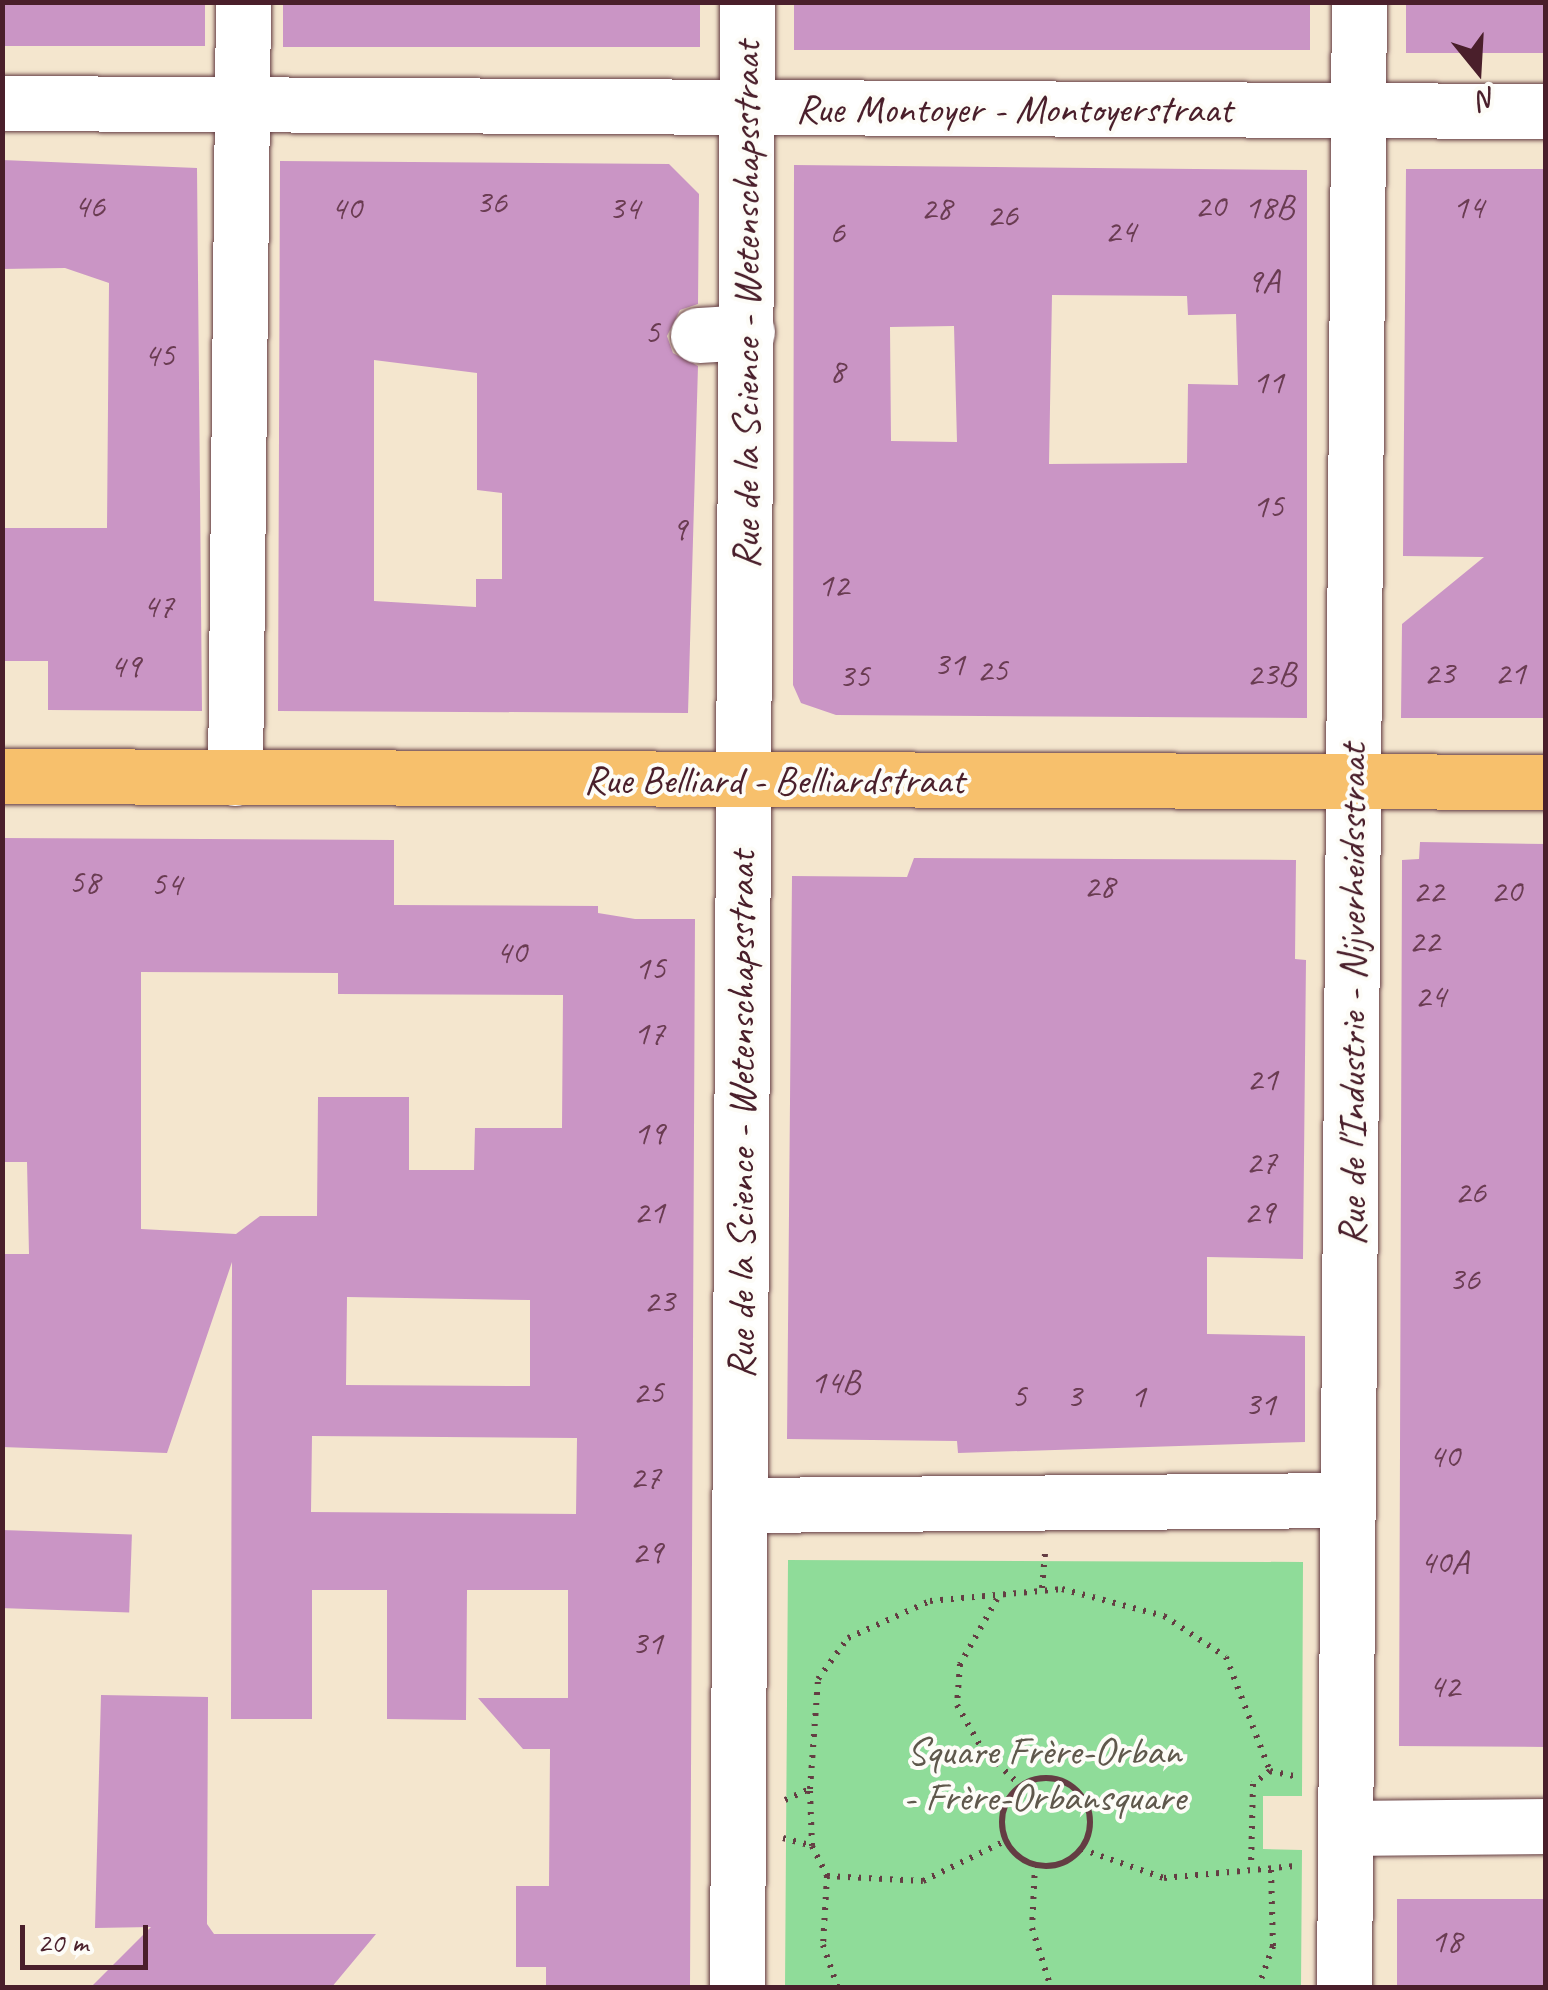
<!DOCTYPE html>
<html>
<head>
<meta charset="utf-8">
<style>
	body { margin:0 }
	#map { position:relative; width:1548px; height:1990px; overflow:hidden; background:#f4e6ce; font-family:Caveat,sans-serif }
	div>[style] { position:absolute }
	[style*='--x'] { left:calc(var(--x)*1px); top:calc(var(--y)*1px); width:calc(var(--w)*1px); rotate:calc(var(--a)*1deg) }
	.green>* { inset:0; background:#8fdc99 }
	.building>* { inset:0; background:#ca95c5; transform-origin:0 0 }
	.path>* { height:6px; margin-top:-3px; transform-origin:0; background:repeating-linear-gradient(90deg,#643d43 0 2.5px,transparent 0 10.5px) }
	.path>.ring { margin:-3px; padding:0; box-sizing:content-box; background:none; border:6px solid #643d43; border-radius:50% }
	.roads { filter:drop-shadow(0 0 2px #643d43) drop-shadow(0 0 2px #643d43) }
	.minor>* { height:55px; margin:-27.5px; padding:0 27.5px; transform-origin:27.5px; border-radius:27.5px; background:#fff }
	.major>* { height:55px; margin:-27.5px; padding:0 27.5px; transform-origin:27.5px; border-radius:27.5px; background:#f7c06c }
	span { translate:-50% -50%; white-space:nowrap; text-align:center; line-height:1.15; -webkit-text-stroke:8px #fdfcf7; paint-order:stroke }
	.number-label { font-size:35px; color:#6a3c52 }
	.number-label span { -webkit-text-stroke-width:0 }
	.street-label { font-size:40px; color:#4a1f2b }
	.park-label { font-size:40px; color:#5f584c }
	.frame { position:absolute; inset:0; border:5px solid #4a1f2b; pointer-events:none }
	.north { position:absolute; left:1428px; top:20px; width:100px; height:100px; -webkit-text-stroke:8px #fdfcf7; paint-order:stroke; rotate:162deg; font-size:28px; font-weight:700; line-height:40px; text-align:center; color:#4a1f2b }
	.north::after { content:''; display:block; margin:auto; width:35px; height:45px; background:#4a1f2b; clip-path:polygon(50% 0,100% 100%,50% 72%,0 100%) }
	.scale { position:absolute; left:20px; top:1925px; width:128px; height:45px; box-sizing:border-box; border:5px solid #4a1f2b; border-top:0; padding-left:12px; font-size:30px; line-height:35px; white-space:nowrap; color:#4a1f2b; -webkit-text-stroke:8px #fdfcf7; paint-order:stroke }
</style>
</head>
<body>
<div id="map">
	<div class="green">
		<i style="clip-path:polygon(788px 1560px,1303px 1562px,1302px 1796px,1263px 1796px,1263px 1849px,1302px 1850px,1301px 1987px,785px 1987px)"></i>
	</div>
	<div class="building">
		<i style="left:2px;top:2px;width:203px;height:44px"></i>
		<i style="left:283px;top:2px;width:417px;height:45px"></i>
		<i style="left:794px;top:2px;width:516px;height:48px"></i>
		<i style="left:1406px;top:2px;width:140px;height:51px"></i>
		<i style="clip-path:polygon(2px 160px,197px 168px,202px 711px,48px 710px,48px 661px,2px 661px,2px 528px,107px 528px,109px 283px,65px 268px,2px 269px)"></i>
		<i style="clip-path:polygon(evenodd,280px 161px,669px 164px,699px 194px,698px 304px,680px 310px,667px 336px,673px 353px,698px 366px,688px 713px,278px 711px,280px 161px,374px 360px,477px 373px,477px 490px,502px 493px,502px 579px,476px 579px,476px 607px,374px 601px,374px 360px)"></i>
		<i style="clip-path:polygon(evenodd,794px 165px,1307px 170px,1307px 718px,836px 715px,801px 703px,793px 685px,794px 165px,1052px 295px,1187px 296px,1188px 315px,1236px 314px,1238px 385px,1188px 384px,1187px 463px,1049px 464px,1052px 295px,794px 165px,954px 326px,957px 442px,891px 441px,890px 327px,954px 326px)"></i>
		<i style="clip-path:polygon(1406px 169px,1546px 169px,1546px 718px,1401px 718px,1402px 624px,1484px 557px,1403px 556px)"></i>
		<i style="clip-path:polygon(evenodd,2px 838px,394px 840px,394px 905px,598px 906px,598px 913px,635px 919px,695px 919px,690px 1988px,546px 1988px,546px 1967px,516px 1967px,516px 1886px,549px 1886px,550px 1749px,523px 1749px,478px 1698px,568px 1698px,568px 1590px,467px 1590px,466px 1720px,387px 1719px,387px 1590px,312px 1590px,312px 1719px,231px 1719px,232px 1262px,167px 1453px,2px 1447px,2px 1254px,29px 1254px,27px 1162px,2px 1162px,2px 838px,141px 972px,338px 973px,338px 994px,563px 995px,562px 1128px,475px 1128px,474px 1170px,409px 1170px,409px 1097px,318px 1097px,317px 1216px,260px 1216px,236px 1234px,141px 1229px,141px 972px,2px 838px,347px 1297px,530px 1300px,530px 1386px,346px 1385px,347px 1297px,2px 838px,312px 1436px,577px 1438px,576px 1514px,311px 1512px,312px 1436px)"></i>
		<i style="clip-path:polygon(1420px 842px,1546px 844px,1546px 1747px,1399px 1746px,1402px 860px,1419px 859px)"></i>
		<i style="clip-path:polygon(914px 858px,1296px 860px,1295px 959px,1306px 960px,1303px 1259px,1207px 1257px,1207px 1334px,1305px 1336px,1305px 1442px,958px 1453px,957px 1441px,787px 1439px,792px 876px,907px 877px)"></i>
		<i style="left:2px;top:1530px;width:130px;height:78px;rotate:2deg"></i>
		<i style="clip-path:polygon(101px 1695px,208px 1697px,207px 1924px,214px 1934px,376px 1934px,331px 1988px,90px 1988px,151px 1927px,95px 1928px)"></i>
		<i style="left:1397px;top:1899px;width:149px;height:89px"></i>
	</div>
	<div class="path">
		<i style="--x:1042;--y:1588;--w:35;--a:-85"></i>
		<i style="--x:997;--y:1599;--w:75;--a:119.6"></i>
		<i style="--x:960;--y:1664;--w:41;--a:94.2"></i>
		<i style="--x:957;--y:1705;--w:51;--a:60.4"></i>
		<i style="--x:982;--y:1749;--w:52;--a:43.5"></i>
		<i style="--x:1270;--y:1771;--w:29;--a:12"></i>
		<i class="ring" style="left:1002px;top:1778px;width:82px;height:82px"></i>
		<i style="--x:810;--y:1791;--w:55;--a:87.9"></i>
		<i style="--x:812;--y:1846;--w:34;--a:63"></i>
		<i style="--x:827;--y:1876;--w:69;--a:93.3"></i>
		<i style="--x:823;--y:1945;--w:46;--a:70.8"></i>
		<i style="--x:785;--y:1800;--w:27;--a:-24"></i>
		<i style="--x:810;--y:1789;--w:110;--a:-85.8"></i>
		<i style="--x:818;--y:1679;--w:51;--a:-53.8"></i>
		<i style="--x:848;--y:1638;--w:90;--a:-24.3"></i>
		<i style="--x:930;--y:1601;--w:133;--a:-5.2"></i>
		<i style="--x:1062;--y:1589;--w:106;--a:14.8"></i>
		<i style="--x:1164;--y:1616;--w:74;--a:33.5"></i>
		<i style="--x:1226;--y:1657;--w:122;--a:68.9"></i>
		<i style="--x:1270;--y:1771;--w:21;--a:143"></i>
		<i style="--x:1253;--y:1784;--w:80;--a:91.4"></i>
		<i style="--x:783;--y:1838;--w:30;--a:15"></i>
		<i style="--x:1081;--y:1849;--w:88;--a:19.3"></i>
		<i style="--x:1164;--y:1878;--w:134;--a:-5.2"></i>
		<i style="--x:1035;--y:1865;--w:63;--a:92.7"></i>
		<i style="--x:1032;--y:1928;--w:63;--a:72.4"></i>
		<i style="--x:827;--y:1876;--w:96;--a:3"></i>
		<i style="--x:923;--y:1881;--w:91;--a:-26"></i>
		<i style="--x:1258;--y:1988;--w:45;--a:-70.3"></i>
		<i style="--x:1273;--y:1946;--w:79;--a:-91.5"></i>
	</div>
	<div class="roads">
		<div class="minor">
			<i style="--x:2;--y:103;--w:1544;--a:0.3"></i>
			<i style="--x:698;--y:335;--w:49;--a:-3.5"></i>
			<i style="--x:235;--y:778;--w:776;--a:-89.41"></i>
			<i style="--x:740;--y:1505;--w:608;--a:-0.47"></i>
			<i style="--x:1347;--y:1828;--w:199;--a:-0.6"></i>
			<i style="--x:737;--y:1988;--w:1986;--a:-89.71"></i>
			<i style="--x:1344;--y:1988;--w:1986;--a:-89.57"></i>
		</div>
		<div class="major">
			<i style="--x:2;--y:776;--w:1544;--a:0.22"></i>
		</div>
	</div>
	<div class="number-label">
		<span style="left:491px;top:202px">36</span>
		<span style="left:89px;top:206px">46</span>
		<span style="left:1210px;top:206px">20</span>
		<span style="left:1269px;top:207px">18B</span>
		<span style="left:1468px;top:207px">14</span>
		<span style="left:346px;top:208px">40</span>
		<span style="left:624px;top:208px">34</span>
		<span style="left:936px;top:208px">28</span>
		<span style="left:1002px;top:215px">26</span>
		<span style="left:1120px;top:231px">24</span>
		<span style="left:837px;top:232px">6</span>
		<span style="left:1263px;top:281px">9A</span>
		<span style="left:652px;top:332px">5</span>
		<span style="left:159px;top:355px">45</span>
		<span style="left:837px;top:371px">8</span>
		<span style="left:1268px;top:382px">11</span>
		<span style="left:1268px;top:506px">15</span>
		<span style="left:679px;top:529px">9</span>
		<span style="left:833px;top:585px">12</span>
		<span style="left:158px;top:606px">47</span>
		<span style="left:949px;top:664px">31</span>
		<span style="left:125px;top:666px">49</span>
		<span style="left:992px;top:670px">25</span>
		<span style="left:1439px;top:673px">23</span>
		<span style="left:1510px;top:673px">21</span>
		<span style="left:1271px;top:674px">23B</span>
		<span style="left:854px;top:676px">35</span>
		<span style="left:84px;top:882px">58</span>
		<span style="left:166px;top:884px">54</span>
		<span style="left:1099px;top:886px">28</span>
		<span style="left:1428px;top:891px">22</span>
		<span style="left:1506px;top:891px">20</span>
		<span style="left:1424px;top:941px">22</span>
		<span style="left:511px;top:952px">40</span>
		<span style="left:650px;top:968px">15</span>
		<span style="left:1430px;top:996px">24</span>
		<span style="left:649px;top:1033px">17</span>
		<span style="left:1262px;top:1079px">21</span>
		<span style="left:649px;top:1133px">19</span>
		<span style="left:1261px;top:1162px">27</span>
		<span style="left:1470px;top:1192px">26</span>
		<span style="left:649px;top:1212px">21</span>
		<span style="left:1259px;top:1212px">29</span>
		<span style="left:1464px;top:1279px">36</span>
		<span style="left:659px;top:1301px">23</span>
		<span style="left:835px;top:1382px">14B</span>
		<span style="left:648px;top:1392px">25</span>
		<span style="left:1019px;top:1396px">5</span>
		<span style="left:1074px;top:1396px">3</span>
		<span style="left:1138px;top:1396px">1</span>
		<span style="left:1260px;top:1404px">31</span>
		<span style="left:1444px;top:1456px">40</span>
		<span style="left:645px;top:1477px">27</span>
		<span style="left:647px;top:1552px">29</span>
		<span style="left:1444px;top:1562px">40A</span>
		<span style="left:647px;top:1643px">31</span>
		<span style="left:1444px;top:1686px">42</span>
		<span style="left:1446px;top:1941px">18</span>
	</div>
	<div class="street-label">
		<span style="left:1014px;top:109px">Rue Montoyer - Montoyerstraat</span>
		<span style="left:746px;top:305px;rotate:-90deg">Rue de la Science - Wetenschapsstraat</span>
		<span style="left:774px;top:780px">Rue Belliard - Belliardstraat</span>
		<span style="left:1352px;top:995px;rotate:-90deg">Rue de l'Industrie - Nijverheidsstraat</span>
		<span style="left:741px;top:1115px;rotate:-90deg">Rue de la Science - Wetenschapsstraat</span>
	</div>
	<div class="park-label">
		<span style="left:1044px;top:1774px">Square Frère-Orban<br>- Frère-Orbansquare</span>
	</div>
	<div class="frame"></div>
	<div class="north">N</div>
	<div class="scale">20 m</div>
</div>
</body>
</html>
